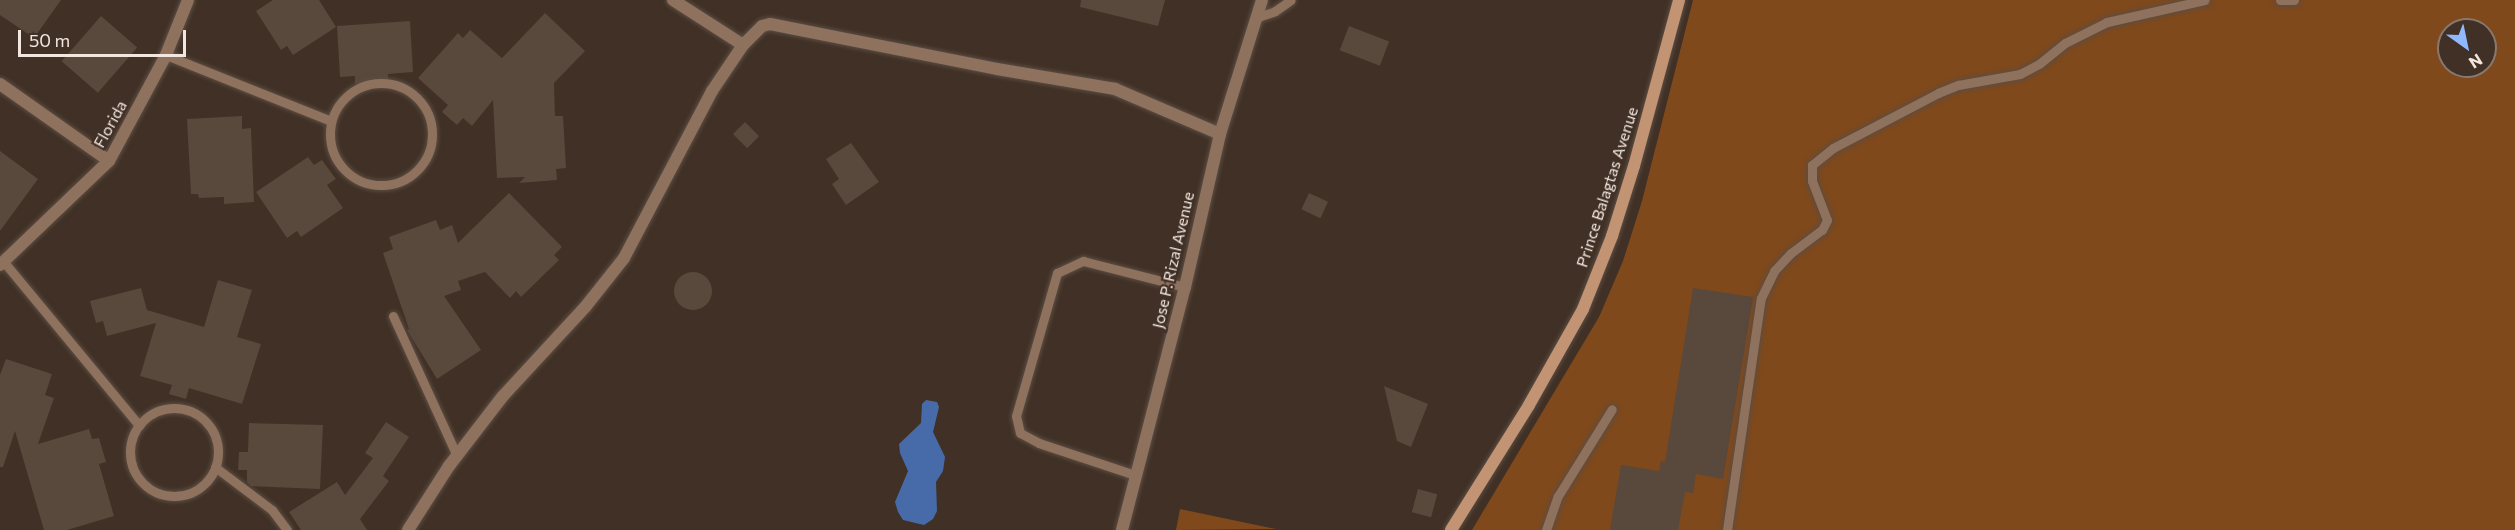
<!DOCTYPE html>
<html>
<head>
<meta charset="utf-8">
<style>
	body { margin:0 }
	#map { position:relative; width:2515px; height:530px; overflow:hidden; background:#403025; font-family:Commissioner,sans-serif }
	div>[style] { position:absolute }
	[style*='--x'] { left:calc(var(--x)*1px); top:calc(var(--y)*1px); width:calc(var(--w)*1px); rotate:calc(var(--a)*1deg) }
	.green>* { inset:0; background:#7f491c }
	.water>* { inset:0; background:#476ba9 }
	.building>* { inset:0; background:#59483c; transform-origin:0 0 }
	.round { border-radius:50% }
	.roads { filter:drop-shadow(0 0 2px #5c4d43) drop-shadow(0 0 2px #5c4d43) }
	.service>* { height:9px; margin:-4.5px; padding:0 4.5px; transform-origin:4.5px; border-radius:4.5px; background:#8f725e }
	.service>.ring { margin:-4.5px; padding:0; box-sizing:content-box; background:none; border:9px solid #8f725e; border-radius:50% }
	.minor>* { height:12px; margin:-6px; padding:0 6px; transform-origin:6px; border-radius:6px; background:#8f725e }
	.secondary>* { height:12px; margin:-6px; padding:0 6px; transform-origin:6px; border-radius:6px; background:#c29473 }
	span { translate:-50% -50%; white-space:nowrap; text-align:center; line-height:1.15; -webkit-text-stroke:4.5px #403025; paint-order:stroke }
	.street-label { font-size:16px; color:#f2e7e0 }
	.north { position:absolute; left:2437px; top:18px; width:60px; height:60px; box-sizing:border-box; background:#403025; border:2px solid #877970; border-radius:50%; rotate:147deg; font-size:16px; font-weight:700; line-height:24px; text-align:center; color:#f2e7e0 }
	.north::after { content:''; display:block; margin:auto; width:21px; height:27px; background:#8fb8fd; clip-path:polygon(50% 0,100% 100%,50% 72%,0 100%) }
	.scale { position:absolute; left:18px; top:30px; width:168px; height:27px; box-sizing:border-box; border:3px solid #f2e7e0; border-top:0; padding-left:8px; font-size:18px; line-height:21px; white-space:nowrap; color:#f2e7e0; -webkit-text-stroke:4px #403025; paint-order:stroke }
</style>
</head>
<body>
<div id="map">
	<div class="green">
		<i style="clip-path:polygon(evenodd,1693px 0,2515px 0,2515px 530px,1472px 530px,1599px 317px,1623px 261px,1642px 201px,1693px 0,2449px 30px,2485px 30px,2485px 66px,2449px 66px,2449px 30px)"></i>
		<i style="clip-path:polygon(1180px 509px,1276px 529px,1176px 530px)"></i>
	</div>
	<div class="water">
		<i style="clip-path:polygon(926px 400px,937px 402px,939px 407px,933px 432px,945px 457px,943px 471px,936px 482px,937px 511px,933px 519px,924px 525px,903px 520px,898px 512px,895px 502px,908px 471px,900px 453px,899px 444px,921px 423px,922px 404px)"></i>
	</div>
	<div class="building">
		<i style="clip-path:polygon(0 0,61px 0,34px 38px,0 15px)"></i>
		<i style="clip-path:polygon(273px 0,319px 0,336px 27px,293px 55px,287px 46px,281px 50px,256px 11px)"></i>
		<i style="clip-path:polygon(1081px 0,1165px 0,1158px 26px,1080px 7px)"></i>
		<i style="clip-path:polygon(545px 13px,585px 51px,554px 83px,555px 116px,563px 116px,566px 168px,556px 169px,557px 180px,519px 183px,525px 177px,497px 178px,493px 100px,472px 126px,463px 118px,457px 125px,442px 112px,448px 105px,418px 78px,458px 33px,463px 38px,470px 30px,502px 58px)"></i>
		<i style="left:101px;top:16px;width:48px;height:60px;rotate:41deg"></i>
		<i style="clip-path:polygon(410px 21px,413px 72px,388px 74px,388px 81px,355px 84px,355px 76px,340px 77px,337px 26px)"></i>
		<i style="left:1349px;top:26px;width:43px;height:26px;rotate:21deg"></i>
		<i style="clip-path:polygon(242px 116px,242px 129px,251px 128px,254px 202px,224px 204px,224px 197px,199px 198px,198px 194px,191px 194px,187px 119px)"></i>
		<i style="left:745px;top:122px;width:20px;height:17px;rotate:45deg"></i>
		<i style="clip-path:polygon(851px 143px,879px 182px,846px 205px,832px 184px,839px 179px,826px 159px)"></i>
		<i style="clip-path:polygon(0 151px,38px 179px,0 231px)"></i>
		<i style="clip-path:polygon(308px 157px,314px 165px,322px 160px,336px 179px,327px 185px,343px 208px,301px 237px,297px 231px,287px 238px,256px 192px)"></i>
		<i style="clip-path:polygon(509px 193px,562px 247px,554px 255px,559px 260px,521px 297px,516px 291px,510px 298px,485px 272px,458px 281px,461px 290px,444px 296px,481px 350px,437px 379px,407px 330px,409px 329px,383px 253px,393px 249px,389px 237px,436px 220px,440px 230px,452px 225px,458px 243px)"></i>
		<i style="left:1309px;top:193px;width:21px;height:18px;rotate:25deg"></i>
		<i class="round" style="left:674px;top:272px;width:38px;height:38px"></i>
		<i style="clip-path:polygon(218px 280px,252px 290px,237px 337px,261px 344px,242px 404px,189px 388px,186px 399px,169px 394px,172px 385px,140px 376px,156px 323px,107px 336px,103px 321px,96px 323px,90px 301px,141px 288px,147px 310px,204px 327px)"></i>
		<i style="clip-path:polygon(1693px 288px,1753px 297px,1723px 479px,1696px 474px,1693px 493px,1685px 492px,1678px 530px,1610px 530px,1621px 465px,1659px 471px,1661px 461px,1665px 462px)"></i>
		<i style="clip-path:polygon(6px 359px,52px 374px,45px 395px,54px 398px,38px 444px,89px 429px,92px 439px,99px 438px,106px 462px,99px 464px,114px 516px,67px 530px,44px 530px,15px 431px,3px 467px,0 467px,0 375px)"></i>
		<i style="clip-path:polygon(1384px 386px,1428px 404px,1411px 447px,1397px 441px)"></i>
		<i style="clip-path:polygon(386px 422px,409px 437px,383px 476px,389px 481px,360px 519px,367px 530px,301px 530px,289px 512px,337px 482px,345px 495px,373px 458px,365px 453px)"></i>
		<i style="clip-path:polygon(249px 423px,323px 425px,320px 489px,251px 486px,247px 482px,247px 470px,238px 470px,239px 452px,248px 452px)"></i>
		<i style="left:1418px;top:489px;width:20px;height:24px;rotate:15deg"></i>
	</div>
	<div class="roads">
		<div class="service">
			<i style="--x:2280;--y:0;--w:14;--a:0"></i>
			<i style="--x:1258;--y:17;--w:18;--a:-19"></i>
			<i style="--x:1275;--y:11;--w:19;--a:-35"></i>
			<i style="--x:166;--y:55;--w:178;--a:21.8"></i>
			<i class="ring" style="left:330px;top:83px;width:93px;height:93px"></i>
			<i style="--x:4;--y:262;--w:212;--a:50.4"></i>
			<i style="--x:393;--y:316;--w:154;--a:65.4"></i>
			<i class="ring" style="left:130px;top:408px;width:79px;height:79px"></i>
			<i style="--x:215;--y:467;--w:71;--a:37"></i>
			<i style="--x:272;--y:510;--w:25;--a:53"></i>
			<i style="--x:1135;--y:475;--w:101;--a:-161.6"></i>
			<i style="--x:1039;--y:443;--w:21;--a:-152"></i>
			<i style="--x:1020;--y:433;--w:17;--a:-103"></i>
			<i style="--x:1016;--y:416;--w:149;--a:-74"></i>
			<i style="--x:1057;--y:273;--w:29;--a:-25"></i>
			<i style="--x:1083;--y:261;--w:105;--a:14.3"></i>
			<i style="--x:1546;--y:530;--w:36;--a:-71"></i>
			<i style="--x:1558;--y:496;--w:102;--a:-58.2"></i>
			<i style="--x:1727;--y:530;--w:234;--a:-81.7"></i>
			<i style="--x:1761;--y:298;--w:30;--a:-64"></i>
			<i style="--x:1774;--y:271;--w:25;--a:-47"></i>
			<i style="--x:1791;--y:253;--w:39;--a:-37"></i>
			<i style="--x:1822;--y:230;--w:11;--a:-63"></i>
			<i style="--x:1827;--y:220;--w:42;--a:-111"></i>
			<i style="--x:1812;--y:181;--w:16;--a:-90"></i>
			<i style="--x:1812;--y:165;--w:27;--a:-39"></i>
			<i style="--x:1833;--y:148;--w:119;--a:-27.6"></i>
			<i style="--x:1938;--y:93;--w:22;--a:-22"></i>
			<i style="--x:1958;--y:85;--w:63;--a:-10.1"></i>
			<i style="--x:2020;--y:74;--w:21;--a:-28"></i>
			<i style="--x:2039;--y:64;--w:33;--a:-39"></i>
			<i style="--x:2065;--y:43;--w:47;--a:-26.6"></i>
			<i style="--x:2107;--y:22;--w:100;--a:-12.7"></i>
		</div>
		<div class="minor">
			<i style="--x:673;--y:0;--w:83;--a:32.7"></i>
			<i style="--x:0;--y:84;--w:133;--a:35.2"></i>
			<i style="--x:0;--y:265;--w:151;--a:-43.7"></i>
			<i style="--x:109;--y:161;--w:120;--a:-61.7"></i>
			<i style="--x:166;--y:55;--w:59;--a:-68.2"></i>
			<i style="--x:408;--y:530;--w:76;--a:-57.4"></i>
			<i style="--x:449;--y:466;--w:88;--a:-52.4"></i>
			<i style="--x:503;--y:396;--w:122;--a:-47.3"></i>
			<i style="--x:586;--y:306;--w:61;--a:-51.6"></i>
			<i style="--x:624;--y:258;--w:189;--a:-62.2"></i>
			<i style="--x:712;--y:91;--w:55;--a:-56"></i>
			<i style="--x:743;--y:45;--w:27;--a:-45"></i>
			<i style="--x:762;--y:26;--w:8;--a:-14"></i>
			<i style="--x:770;--y:24;--w:231;--a:11.2"></i>
			<i style="--x:997;--y:69;--w:120;--a:9.6"></i>
			<i style="--x:1115;--y:89;--w:114;--a:23.2"></i>
			<i style="--x:1122;--y:530;--w:251;--a:-75.5"></i>
			<i style="--x:1185;--y:287;--w:157;--a:-77.1"></i>
			<i style="--x:1220;--y:134;--w:140;--a:-72.6"></i>
		</div>
		<div class="secondary">
			<i style="--x:1451;--y:530;--w:147;--a:-58"></i>
			<i style="--x:1529;--y:405;--w:110;--a:-60.6"></i>
			<i style="--x:1583;--y:309;--w:79;--a:-68.3"></i>
			<i style="--x:1612;--y:236;--w:73;--a:-72.6"></i>
			<i style="--x:1634;--y:166;--w:172;--a:-74.8"></i>
		</div>
	</div>
	<div class="street-label">
		<span style="left:110px;top:124px;rotate:-61deg">Florida</span>
		<span style="left:1607px;top:187px;rotate:-72deg">Prince Balagtas Avenue</span>
		<span style="left:1173px;top:260px;rotate:-77deg">Jose P. Rizal Avenue</span>
	</div>
	<div class="north">N</div>
	<div class="scale">50 m</div>
</div>
</body>
</html>
